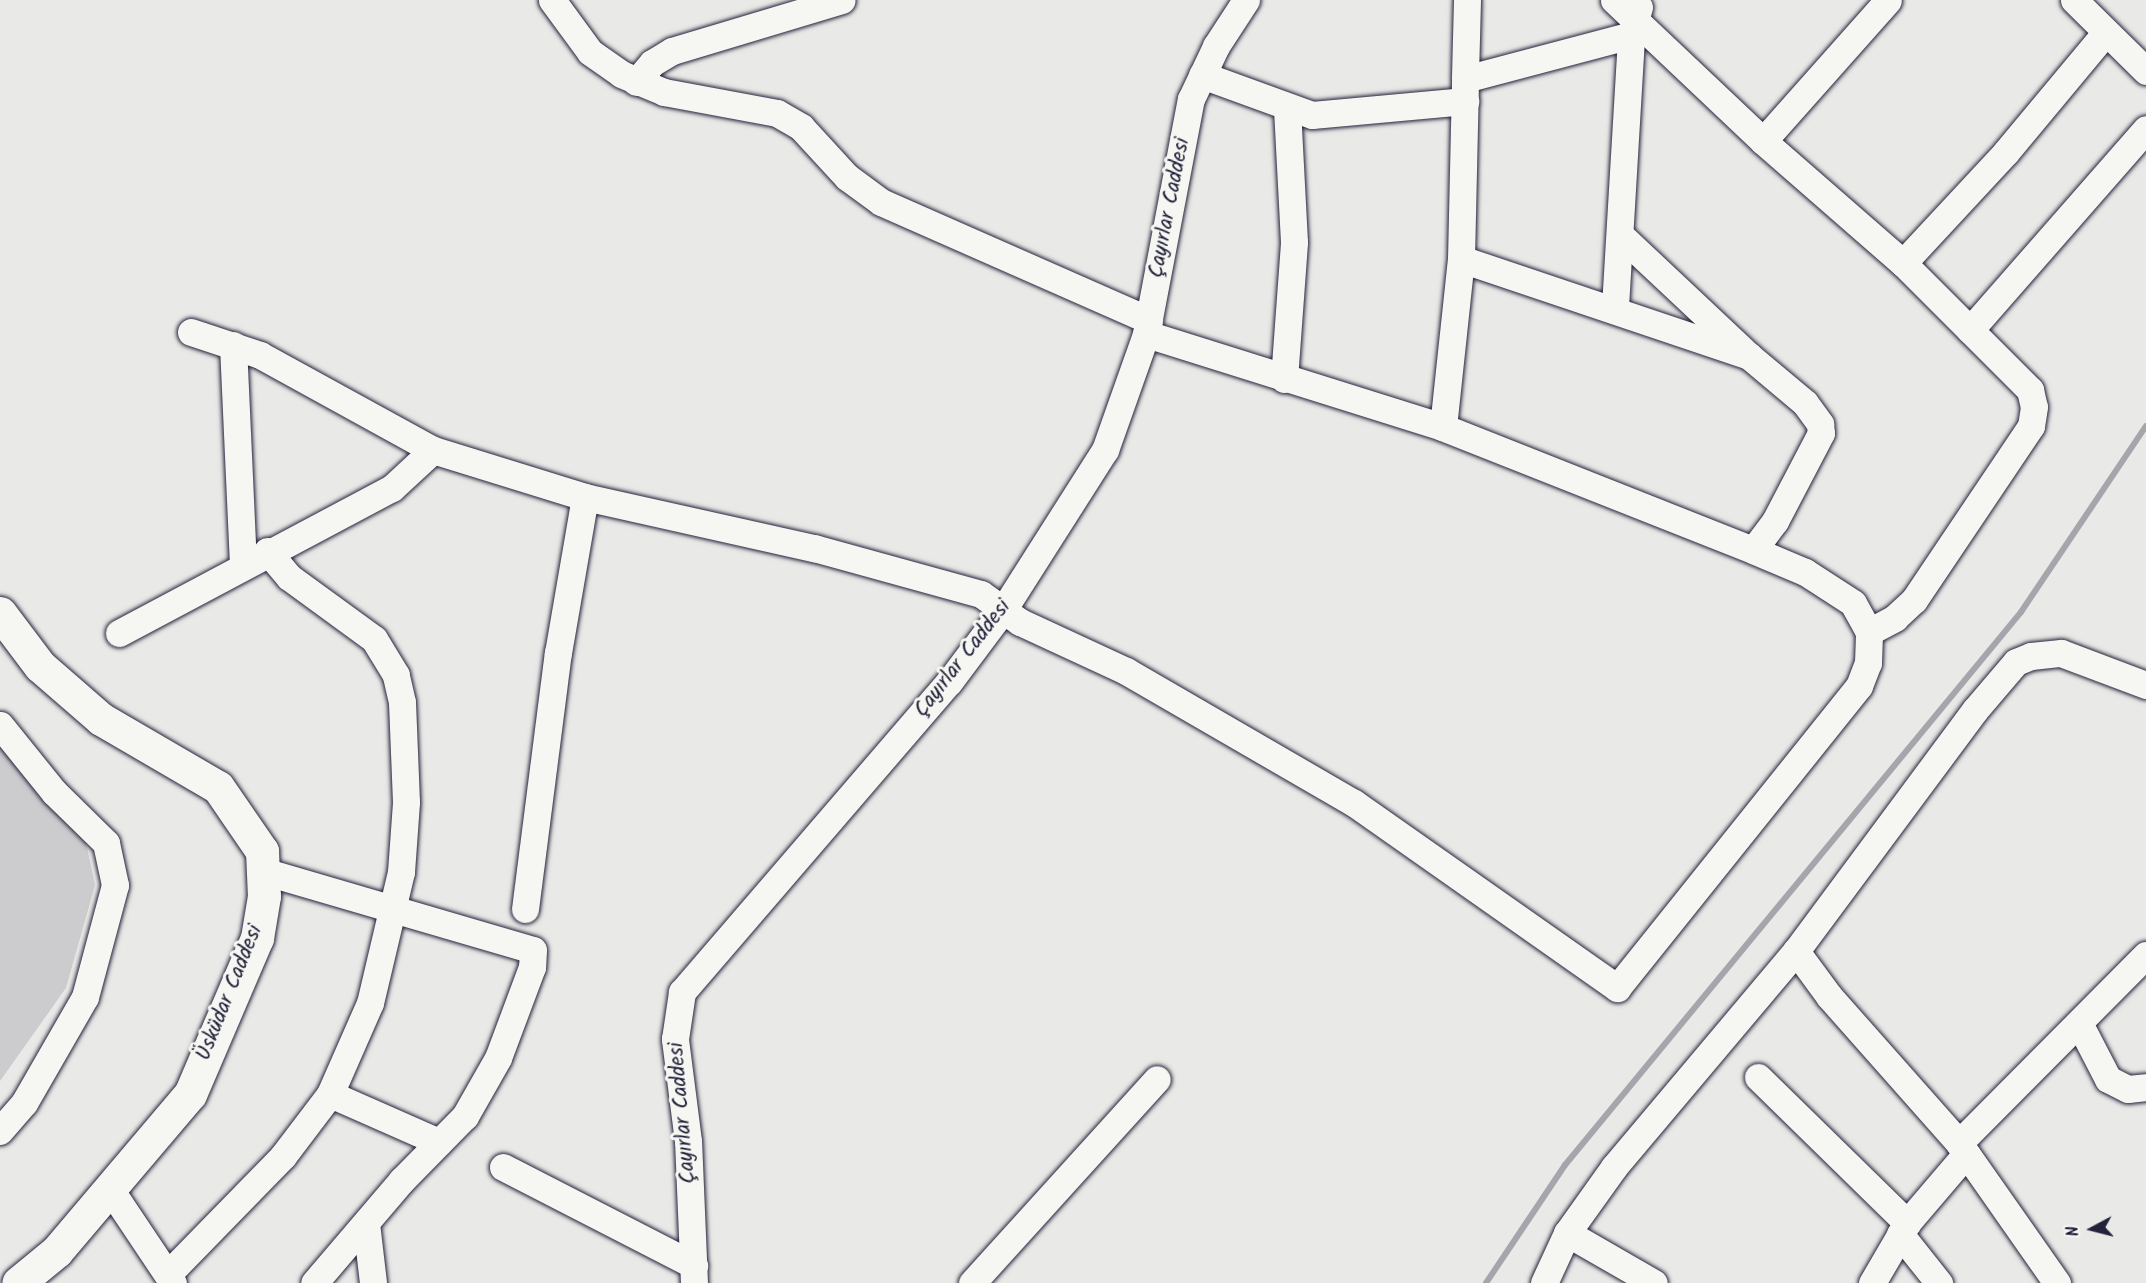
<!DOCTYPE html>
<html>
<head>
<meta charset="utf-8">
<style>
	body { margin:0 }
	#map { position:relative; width:2146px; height:1283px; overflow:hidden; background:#e9e9e7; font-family:Kalam,sans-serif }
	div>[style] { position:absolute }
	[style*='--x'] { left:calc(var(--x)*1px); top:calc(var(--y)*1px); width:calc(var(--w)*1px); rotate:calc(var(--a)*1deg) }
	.green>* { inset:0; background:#ccccce }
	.stream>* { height:6px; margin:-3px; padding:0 3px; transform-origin:3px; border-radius:3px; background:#a5a5ac }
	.roads { filter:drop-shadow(0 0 2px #22223b) drop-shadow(0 0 2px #22223b) }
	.minor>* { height:27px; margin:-13.5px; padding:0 13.5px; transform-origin:13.5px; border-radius:13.5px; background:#f6f6f2 }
	.major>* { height:33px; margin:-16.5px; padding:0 16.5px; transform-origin:16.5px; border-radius:16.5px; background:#f6f6f2 }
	span { translate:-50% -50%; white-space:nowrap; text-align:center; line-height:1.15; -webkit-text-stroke:6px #f6f6f2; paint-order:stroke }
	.street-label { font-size:21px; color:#22223b }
	.north { position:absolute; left:2062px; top:1199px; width:60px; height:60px; -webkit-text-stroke:4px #f6f6f2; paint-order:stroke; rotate:263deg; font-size:16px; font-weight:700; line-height:24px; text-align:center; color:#22223b }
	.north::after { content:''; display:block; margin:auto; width:21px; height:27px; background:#22223b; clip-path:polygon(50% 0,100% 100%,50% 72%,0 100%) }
</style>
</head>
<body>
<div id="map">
	<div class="green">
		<i style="clip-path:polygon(0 737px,86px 843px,95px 885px,66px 988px,0 1081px)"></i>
	</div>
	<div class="stream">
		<i style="--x:1486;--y:1283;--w:142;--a:-56.2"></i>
		<i style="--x:1565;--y:1165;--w:717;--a:-50.49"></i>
		<i style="--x:2021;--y:612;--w:224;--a:-56.1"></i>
	</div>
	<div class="roads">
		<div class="minor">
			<i style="--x:552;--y:0;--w:64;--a:53.8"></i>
			<i style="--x:590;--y:52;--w:38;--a:35"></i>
			<i style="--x:621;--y:74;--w:47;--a:22.7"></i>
			<i style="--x:664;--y:92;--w:115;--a:10.5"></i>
			<i style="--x:777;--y:113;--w:28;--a:30"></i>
			<i style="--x:801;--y:127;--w:68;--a:47.4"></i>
			<i style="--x:847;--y:177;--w:42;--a:36.3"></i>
			<i style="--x:881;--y:202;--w:293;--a:23.8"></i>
			<i style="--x:1467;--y:0;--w:79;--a:91.5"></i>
			<i style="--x:1465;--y:79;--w:172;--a:-14.8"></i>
			<i style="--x:1614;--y:0;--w:205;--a:43.4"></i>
			<i style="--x:1763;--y:141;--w:186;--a:41.1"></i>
			<i style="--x:1903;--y:263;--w:180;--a:45"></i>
			<i style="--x:2030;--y:390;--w:17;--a:77"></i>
			<i style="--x:2034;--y:407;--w:19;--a:99"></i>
			<i style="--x:2031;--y:426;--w:210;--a:123.9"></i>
			<i style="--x:1914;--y:600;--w:26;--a:137"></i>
			<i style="--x:1895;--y:618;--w:30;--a:152"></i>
			<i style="--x:2074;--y:0;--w:101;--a:44.6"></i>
			<i style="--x:1202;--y:75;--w:117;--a:20"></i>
			<i style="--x:1312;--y:115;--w:154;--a:-5.2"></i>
			<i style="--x:636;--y:82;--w:25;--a:-50"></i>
			<i style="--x:652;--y:63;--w:23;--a:-31"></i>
			<i style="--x:672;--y:51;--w:177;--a:-16.7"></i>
			<i style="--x:1763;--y:141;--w:188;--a:-48.4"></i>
			<i style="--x:1461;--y:259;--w:304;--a:18.6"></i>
			<i style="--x:1749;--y:356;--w:177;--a:-136.8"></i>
			<i style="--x:1903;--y:263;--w:151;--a:-47.1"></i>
			<i style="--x:2006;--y:152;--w:156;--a:-50.2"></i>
			<i style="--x:1615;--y:307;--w:272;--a:-86.6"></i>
			<i style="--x:1631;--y:35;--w:29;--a:-74"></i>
			<i style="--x:1970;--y:330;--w:267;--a:-48.8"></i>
			<i style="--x:191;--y:332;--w:73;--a:18.4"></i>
			<i style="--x:260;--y:355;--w:197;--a:28.8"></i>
			<i style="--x:433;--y:450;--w:159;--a:17.2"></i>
			<i style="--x:585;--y:497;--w:235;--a:12.6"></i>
			<i style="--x:814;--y:548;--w:173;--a:15.4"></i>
			<i style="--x:981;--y:594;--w:48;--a:35.7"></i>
			<i style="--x:1020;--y:622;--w:117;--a:24.8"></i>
			<i style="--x:1126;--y:671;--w:263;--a:30.1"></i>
			<i style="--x:1354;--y:803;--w:322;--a:35.1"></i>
			<i style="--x:1617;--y:988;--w:387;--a:-51.3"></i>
			<i style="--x:1859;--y:686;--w:25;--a:-69"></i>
			<i style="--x:1868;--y:663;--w:31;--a:-88"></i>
			<i style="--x:1869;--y:632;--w:33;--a:-119"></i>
			<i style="--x:1853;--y:603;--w:57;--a:-147.1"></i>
			<i style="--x:1805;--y:572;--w:56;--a:-157.1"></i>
			<i style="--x:1753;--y:550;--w:334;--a:-158.4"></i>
			<i style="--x:1443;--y:427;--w:311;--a:-162.6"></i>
			<i style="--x:233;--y:345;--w:219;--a:87.4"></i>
			<i style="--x:1749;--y:356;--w:73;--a:40"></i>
			<i style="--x:1805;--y:403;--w:26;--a:54"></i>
			<i style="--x:1820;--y:424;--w:9;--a:84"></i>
			<i style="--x:1821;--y:433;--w:99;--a:117.6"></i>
			<i style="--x:1775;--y:521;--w:36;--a:127"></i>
			<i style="--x:1284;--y:379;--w:137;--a:-85.8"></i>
			<i style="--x:1294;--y:242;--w:133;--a:-93"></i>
			<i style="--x:1443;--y:427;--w:169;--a:-83.9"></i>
			<i style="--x:1461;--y:259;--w:180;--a:-88.7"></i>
			<i style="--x:119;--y:633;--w:309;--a:-28"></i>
			<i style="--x:392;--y:488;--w:56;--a:-42.8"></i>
			<i style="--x:0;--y:725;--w:86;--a:51.1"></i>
			<i style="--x:54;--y:792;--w:73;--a:44.4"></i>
			<i style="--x:106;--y:843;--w:43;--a:77.9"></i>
			<i style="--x:115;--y:885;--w:116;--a:105"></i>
			<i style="--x:85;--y:997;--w:122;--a:119.9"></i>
			<i style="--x:24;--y:1103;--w:37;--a:131"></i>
			<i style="--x:263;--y:871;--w:281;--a:16.3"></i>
			<i style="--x:533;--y:950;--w:17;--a:93"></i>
			<i style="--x:532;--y:967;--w:97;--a:110.5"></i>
			<i style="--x:498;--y:1058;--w:67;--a:119.6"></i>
			<i style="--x:465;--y:1116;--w:90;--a:134.5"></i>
			<i style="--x:402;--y:1180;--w:135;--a:130.5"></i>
			<i style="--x:525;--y:909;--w:258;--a:-82.7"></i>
			<i style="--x:558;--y:653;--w:158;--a:-80.2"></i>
			<i style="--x:2079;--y:1023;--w:63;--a:62.6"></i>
			<i style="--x:2108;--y:1079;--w:22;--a:27"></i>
			<i style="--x:2128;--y:1089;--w:18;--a:-6"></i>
			<i style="--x:1758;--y:1077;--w:209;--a:44.4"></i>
			<i style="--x:330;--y:1094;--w:119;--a:23.8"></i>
			<i style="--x:1959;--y:1143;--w:265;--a:-45.2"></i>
			<i style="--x:503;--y:1167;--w:215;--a:27.2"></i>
			<i style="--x:110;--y:1189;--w:113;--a:56.2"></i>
			<i style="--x:366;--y:1223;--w:60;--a:83.3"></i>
			<i style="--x:1567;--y:1233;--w:100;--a:29.9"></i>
			<i style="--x:1900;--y:1234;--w:63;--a:51.5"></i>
			<i style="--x:168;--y:1274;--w:165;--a:-45.7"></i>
			<i style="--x:283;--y:1156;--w:78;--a:-52.8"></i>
			<i style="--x:330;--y:1094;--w:99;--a:-66.3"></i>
			<i style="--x:370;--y:1003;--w:135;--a:-76.7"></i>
			<i style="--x:401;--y:872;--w:70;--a:-85.9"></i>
			<i style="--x:406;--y:802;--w:100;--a:-92.3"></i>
			<i style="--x:402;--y:702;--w:28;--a:-103"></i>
			<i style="--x:396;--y:675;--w:42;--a:-121.4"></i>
			<i style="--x:374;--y:639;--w:105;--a:-143.9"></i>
			<i style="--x:289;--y:577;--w:34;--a:-130"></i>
			<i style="--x:694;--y:1283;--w:142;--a:-92.4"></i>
			<i style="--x:688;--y:1141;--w:103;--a:-97.3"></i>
			<i style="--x:675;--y:1039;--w:48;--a:-81.5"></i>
			<i style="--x:682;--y:992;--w:409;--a:-49.3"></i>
			<i style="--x:949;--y:682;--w:90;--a:-53.1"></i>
			<i style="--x:1003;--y:610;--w:190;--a:-57.5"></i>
			<i style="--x:1105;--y:450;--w:123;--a:-70.5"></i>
			<i style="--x:1146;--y:334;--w:239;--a:-79.2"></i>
			<i style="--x:1191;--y:99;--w:59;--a:-64.7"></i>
			<i style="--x:1216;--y:46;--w:55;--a:-56.9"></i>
			<i style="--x:972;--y:1283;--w:275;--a:-47.8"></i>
			<i style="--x:1544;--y:1283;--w:55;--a:-65.3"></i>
			<i style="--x:1567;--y:1233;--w:81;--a:-54.5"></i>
			<i style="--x:1614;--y:1167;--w:282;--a:-49.9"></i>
			<i style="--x:1872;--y:1283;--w:69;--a:-59.7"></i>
			<i style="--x:1907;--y:1223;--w:91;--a:-49.5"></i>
			<i style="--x:2057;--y:1283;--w:171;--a:-125"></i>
			<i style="--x:1959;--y:1143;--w:196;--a:-131.5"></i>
			<i style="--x:1829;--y:996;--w:56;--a:-126.3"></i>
			<i style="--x:1796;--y:951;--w:300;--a:-53.4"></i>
			<i style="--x:1975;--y:710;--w:63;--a:-49.5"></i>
			<i style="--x:2016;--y:662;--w:16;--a:-22"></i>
			<i style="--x:2031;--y:656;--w:30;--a:-6"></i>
			<i style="--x:2061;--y:653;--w:91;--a:20.6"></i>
		</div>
		<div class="major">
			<i style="--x:0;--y:613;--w:66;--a:53"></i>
			<i style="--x:40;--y:666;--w:81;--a:41"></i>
			<i style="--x:101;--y:719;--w:135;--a:30.2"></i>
			<i style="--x:218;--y:787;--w:78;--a:55.5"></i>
			<i style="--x:262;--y:851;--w:45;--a:87.5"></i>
			<i style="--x:264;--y:896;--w:43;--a:99.5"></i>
			<i style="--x:257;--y:938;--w:170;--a:113.2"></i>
			<i style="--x:190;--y:1094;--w:206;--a:130.3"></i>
			<i style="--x:57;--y:1251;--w:50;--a:140.6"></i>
		</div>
	</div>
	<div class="street-label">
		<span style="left:1170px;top:208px;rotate:-79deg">Çayırlar Caddesi</span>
		<span style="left:963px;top:659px;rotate:-52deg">Çayırlar Caddesi</span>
		<span style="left:230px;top:993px;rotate:-68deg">Üsküdar Caddesi</span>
		<span style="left:683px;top:1113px;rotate:-95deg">Çayırlar Caddesi</span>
	</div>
	<div class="north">N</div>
</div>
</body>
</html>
